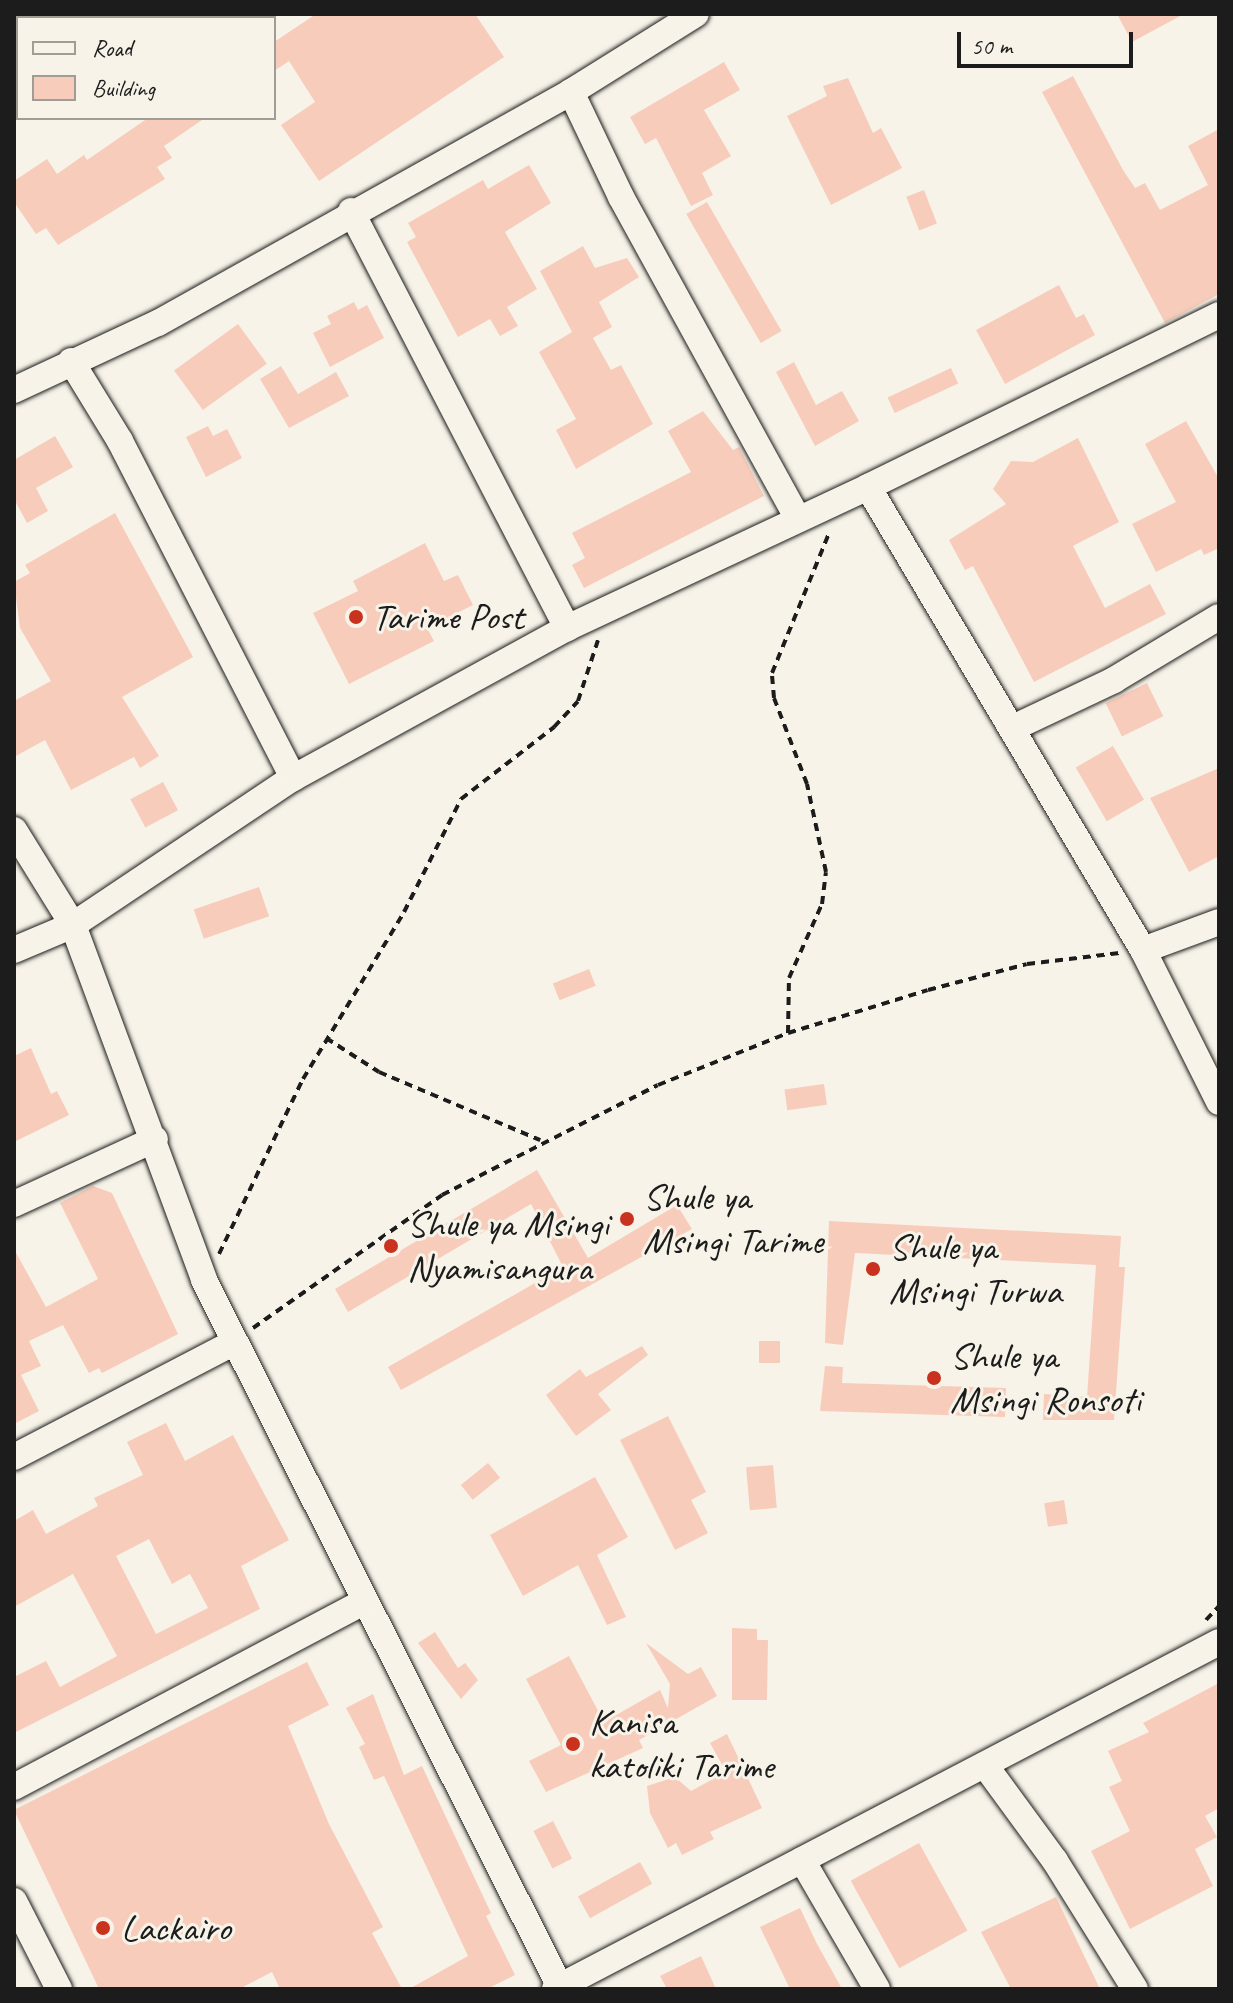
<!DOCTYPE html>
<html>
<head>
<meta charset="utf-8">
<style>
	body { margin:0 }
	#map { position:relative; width:1233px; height:2003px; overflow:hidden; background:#f7f3e8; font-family:Caveat,sans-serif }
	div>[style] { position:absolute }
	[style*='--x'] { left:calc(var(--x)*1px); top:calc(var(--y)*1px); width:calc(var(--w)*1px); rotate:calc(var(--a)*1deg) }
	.building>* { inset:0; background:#f8ccbb; transform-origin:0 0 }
	.path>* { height:4px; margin-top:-2px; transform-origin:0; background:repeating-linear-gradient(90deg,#1c1c1c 0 8px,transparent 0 14px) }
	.roads { filter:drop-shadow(0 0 2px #1c1c1c) drop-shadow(0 0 2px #1c1c1c) }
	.street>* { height:26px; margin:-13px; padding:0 13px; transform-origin:13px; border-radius:13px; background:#f7f3e8 }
	.dots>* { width:22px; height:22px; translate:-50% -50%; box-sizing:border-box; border:4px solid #f7f3e8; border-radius:50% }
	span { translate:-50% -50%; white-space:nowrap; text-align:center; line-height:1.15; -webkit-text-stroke:6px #f7f3e8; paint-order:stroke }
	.poi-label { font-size:38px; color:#1c1c1c }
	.left { translate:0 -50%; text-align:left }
	.frame { position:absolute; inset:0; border:16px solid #1c1c1c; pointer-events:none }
	.legend { position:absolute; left:16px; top:16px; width:260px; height:104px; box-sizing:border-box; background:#f7f3e8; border:2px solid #9f9d96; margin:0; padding:10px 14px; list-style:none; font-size:24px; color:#1c1c1c }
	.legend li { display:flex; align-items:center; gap:16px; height:40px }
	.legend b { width:40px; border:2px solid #9f9d96 }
	.scale { position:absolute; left:957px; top:32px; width:176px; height:36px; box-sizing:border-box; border:4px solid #1c1c1c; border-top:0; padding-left:10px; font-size:24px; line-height:28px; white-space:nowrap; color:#1c1c1c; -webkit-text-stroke:6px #f7f3e8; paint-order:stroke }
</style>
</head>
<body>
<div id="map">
	<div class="building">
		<i style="clip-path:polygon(316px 14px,475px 14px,504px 57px,319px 181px,281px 125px,315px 102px,289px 61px,274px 71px,274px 42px)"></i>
		<i style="clip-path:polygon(1117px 14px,1184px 14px,1132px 42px)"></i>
		<i style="clip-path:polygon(724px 62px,740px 90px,704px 110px,731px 156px,702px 173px,713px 195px,691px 206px,656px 138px,645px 144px,630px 117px)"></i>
		<i style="clip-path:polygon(1073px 76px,1123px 170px,1135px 188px,1145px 183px,1160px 210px,1208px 185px,1188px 146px,1219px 129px,1219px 294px,1165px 323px,1042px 92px)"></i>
		<i style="clip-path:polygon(848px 78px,873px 133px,881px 128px,902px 168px,831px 205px,787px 116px,827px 96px,823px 86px)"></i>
		<i style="clip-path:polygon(148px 118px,205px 118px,164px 146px,172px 158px,157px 167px,165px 179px,58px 245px,46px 228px,36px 234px,14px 202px,14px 181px,47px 159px,57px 174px,84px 155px,87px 160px)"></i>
		<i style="clip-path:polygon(529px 165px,551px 203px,505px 232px,537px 289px,507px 307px,518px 326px,500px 336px,490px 319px,458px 337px,407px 242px,416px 237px,408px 223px,483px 180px,488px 189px)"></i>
		<i style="left:924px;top:190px;width:36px;height:19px;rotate:69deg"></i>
		<i style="left:707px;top:202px;width:149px;height:24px;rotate:60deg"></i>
		<i style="clip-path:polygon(583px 246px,595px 268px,627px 258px,639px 277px,599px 302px,612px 327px,593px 338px,611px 370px,621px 365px,653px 424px,576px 469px,556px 430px,576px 419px,539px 352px,572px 332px,540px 271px)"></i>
		<i style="clip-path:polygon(1059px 285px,1076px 318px,1084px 314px,1095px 335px,1005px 384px,976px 330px)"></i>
		<i style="clip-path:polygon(354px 302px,358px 310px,367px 305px,384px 338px,330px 367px,313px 333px,331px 324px,327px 316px)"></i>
		<i style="left:238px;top:324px;width:49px;height:79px;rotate:54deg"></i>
		<i style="clip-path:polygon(794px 362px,816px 405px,842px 391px,859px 421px,815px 446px,776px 372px)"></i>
		<i style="clip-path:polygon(281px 366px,298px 394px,336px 372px,349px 396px,289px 428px,260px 379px)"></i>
		<i style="left:951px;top:368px;width:17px;height:70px;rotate:65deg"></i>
		<i style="clip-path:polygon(703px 411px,733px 450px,739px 447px,764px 496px,584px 588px,572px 565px,585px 558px,572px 533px,691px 472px,668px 431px)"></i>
		<i style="clip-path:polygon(1186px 421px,1219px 479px,1219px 548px,1204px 555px,1201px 549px,1156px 572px,1132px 524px,1176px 502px,1145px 444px)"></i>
		<i style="clip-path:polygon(208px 426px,213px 436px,227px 429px,242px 458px,206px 477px,186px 437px)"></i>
		<i style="clip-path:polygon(55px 436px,73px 467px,36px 488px,48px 511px,27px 523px,14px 499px,14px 460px)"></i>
		<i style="clip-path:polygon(1078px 438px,1119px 522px,1073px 546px,1105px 608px,1150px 584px,1166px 614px,1034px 682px,973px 566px,965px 570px,949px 540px,1006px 504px,993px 489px,1011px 461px,1033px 462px)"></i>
		<i style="clip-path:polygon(115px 513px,193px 657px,122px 697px,159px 756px,140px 768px,134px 757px,71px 790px,45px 740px,14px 757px,14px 701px,51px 681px,20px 628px,14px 582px,30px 573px,25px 565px)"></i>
		<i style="clip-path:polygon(425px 543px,444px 581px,458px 575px,473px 605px,427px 628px,434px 641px,349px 684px,313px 613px,358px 591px,353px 581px)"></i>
		<i style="left:1147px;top:683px;width:37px;height:46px;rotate:64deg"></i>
		<i style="left:1113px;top:746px;width:62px;height:43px;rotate:60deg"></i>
		<i style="clip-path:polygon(1219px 768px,1219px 856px,1189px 872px,1150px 798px)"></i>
		<i style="left:163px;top:782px;width:32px;height:37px;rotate:62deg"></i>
		<i style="left:259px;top:887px;width:31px;height:69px;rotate:71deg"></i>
		<i style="left:589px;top:969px;width:18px;height:39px;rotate:68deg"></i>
		<i style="clip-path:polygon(31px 1048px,51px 1094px,57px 1091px,69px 1115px,14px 1142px,14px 1056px)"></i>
		<i style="left:824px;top:1084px;width:21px;height:40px;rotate:82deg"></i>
		<i style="clip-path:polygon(537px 1170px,588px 1258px,677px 1205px,692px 1229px,401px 1390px,388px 1367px,563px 1267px,531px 1204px,348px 1312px,335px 1289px)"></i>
		<i style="clip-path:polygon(93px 1186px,112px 1193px,178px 1334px,102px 1373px,99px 1368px,89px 1373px,63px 1325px,29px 1341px,41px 1366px,21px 1375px,39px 1411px,14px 1424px,14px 1249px,46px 1307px,98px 1279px,60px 1203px)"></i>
		<i style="clip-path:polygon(829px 1221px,1121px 1236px,1119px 1267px,1125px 1267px,1114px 1420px,1043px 1420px,1044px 1394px,1087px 1397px,1096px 1265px,855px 1253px,843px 1345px,825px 1343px)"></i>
		<i style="left:759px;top:1341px;width:21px;height:22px"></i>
		<i style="clip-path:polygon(642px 1346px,648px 1355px,598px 1394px,611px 1410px,576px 1436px,546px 1395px,580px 1369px,586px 1377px)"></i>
		<i style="clip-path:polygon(825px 1366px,843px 1367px,842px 1383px,1006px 1388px,1005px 1417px,820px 1411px)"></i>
		<i style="clip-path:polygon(668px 1416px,706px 1492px,691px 1500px,708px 1533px,675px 1550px,620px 1440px)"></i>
		<i style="clip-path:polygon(evenodd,166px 1423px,185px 1461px,233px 1435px,289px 1540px,241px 1566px,260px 1609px,14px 1733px,14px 1677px,46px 1661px,60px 1687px,117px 1656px,73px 1574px,14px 1607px,14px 1521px,33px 1510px,46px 1534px,98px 1506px,94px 1498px,143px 1475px,127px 1442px,166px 1423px,149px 1539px,172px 1584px,190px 1574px,208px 1608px,156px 1634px,116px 1556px,149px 1539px)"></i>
		<i style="left:488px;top:1463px;width:19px;height:35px;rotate:51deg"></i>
		<i style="left:773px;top:1465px;width:43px;height:27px;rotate:85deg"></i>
		<i style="clip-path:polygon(595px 1477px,628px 1537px,597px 1555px,626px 1617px,607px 1625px,578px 1565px,523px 1596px,490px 1535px)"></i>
		<i style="left:1064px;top:1500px;width:24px;height:20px;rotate:81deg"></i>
		<i style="clip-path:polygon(732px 1628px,757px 1629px,757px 1640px,768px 1640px,767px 1700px,732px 1700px)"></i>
		<i style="clip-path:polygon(435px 1632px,458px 1668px,465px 1663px,478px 1680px,461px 1699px,418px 1643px)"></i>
		<i style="clip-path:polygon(646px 1643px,688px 1674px,701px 1667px,717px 1696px,639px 1740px,643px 1748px,546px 1792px,529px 1761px,561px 1745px,526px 1679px,569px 1656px,604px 1722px,660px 1690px,668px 1708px,670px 1684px)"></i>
		<i style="clip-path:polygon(307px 1662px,329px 1705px,288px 1726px,329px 1824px,383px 1927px,372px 1933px,402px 1989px,280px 1989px,272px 1972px,239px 1989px,99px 1989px,14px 1810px)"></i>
		<i style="clip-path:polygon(1219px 1683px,1219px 1808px,1205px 1816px,1217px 1837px,1195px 1849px,1213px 1886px,1130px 1929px,1091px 1851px,1130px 1831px,1109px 1787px,1122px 1781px,1108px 1751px,1149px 1732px,1143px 1723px)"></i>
		<i style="clip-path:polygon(373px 1694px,404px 1775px,422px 1766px,491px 1913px,486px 1916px,515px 1975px,487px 1989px,409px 1989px,468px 1956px,384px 1776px,374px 1780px,359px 1747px,365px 1744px,346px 1708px)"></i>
		<i style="clip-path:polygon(727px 1734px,762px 1808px,710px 1832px,714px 1839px,682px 1855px,676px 1843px,668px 1848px,650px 1813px,647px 1786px,675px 1777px,691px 1791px,726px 1772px,710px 1743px)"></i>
		<i style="left:553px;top:1821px;width:42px;height:22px;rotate:63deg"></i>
		<i style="left:919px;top:1843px;width:100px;height:78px;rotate:61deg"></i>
		<i style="left:640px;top:1862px;width:25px;height:71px;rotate:61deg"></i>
		<i style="clip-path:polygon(1056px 1897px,1100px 1989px,1011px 1989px,981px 1932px)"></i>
		<i style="clip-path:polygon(800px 1908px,816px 1942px,842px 1989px,790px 1989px,760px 1927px)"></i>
		<i style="clip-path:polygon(701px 1956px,716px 1989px,667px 1989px,660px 1976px)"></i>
	</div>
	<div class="path">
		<i style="--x:788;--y:1033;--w:55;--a:-89"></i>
		<i style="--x:789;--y:978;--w:81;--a:-66"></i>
		<i style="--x:822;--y:904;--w:32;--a:-83"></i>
		<i style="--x:826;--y:872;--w:90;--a:-102.2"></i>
		<i style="--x:807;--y:784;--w:92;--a:-111"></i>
		<i style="--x:774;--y:698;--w:25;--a:-95"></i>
		<i style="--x:772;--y:673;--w:153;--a:-67.8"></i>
		<i style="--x:326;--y:1038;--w:63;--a:32.7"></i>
		<i style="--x:379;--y:1072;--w:175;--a:22.9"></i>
		<i style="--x:219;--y:1254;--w:194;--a:-64.4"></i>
		<i style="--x:303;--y:1079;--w:195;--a:-58.8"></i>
		<i style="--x:404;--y:912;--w:127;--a:-63.2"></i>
		<i style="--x:461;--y:799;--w:118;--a:-37.7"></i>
		<i style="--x:554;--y:727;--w:35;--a:-47"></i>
		<i style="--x:578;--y:701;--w:64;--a:-71.8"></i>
		<i style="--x:253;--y:1328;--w:231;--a:-35.1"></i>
		<i style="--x:442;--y:1195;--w:242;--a:-27"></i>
		<i style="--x:658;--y:1085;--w:140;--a:-21.8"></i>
		<i style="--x:788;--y:1033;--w:146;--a:-17.1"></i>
		<i style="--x:928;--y:990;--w:102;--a:-14.7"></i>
		<i style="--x:1027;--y:964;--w:93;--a:-6.8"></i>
		<i style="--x:1206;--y:1620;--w:19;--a:-47"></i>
	</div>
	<div class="roads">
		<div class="street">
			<i style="--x:571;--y:92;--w:116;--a:64.5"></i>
			<i style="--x:621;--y:197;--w:365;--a:61.2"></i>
			<i style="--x:351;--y:211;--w:470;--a:62.6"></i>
			<i style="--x:71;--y:361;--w:94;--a:58.5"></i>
			<i style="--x:120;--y:441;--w:379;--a:62.8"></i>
			<i style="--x:14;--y:390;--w:159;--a:-25"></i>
			<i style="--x:158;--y:323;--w:473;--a:-29.2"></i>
			<i style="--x:571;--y:92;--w:147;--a:-32"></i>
			<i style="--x:868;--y:487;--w:391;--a:-26.1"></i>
			<i style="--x:1013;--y:728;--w:112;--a:-25.4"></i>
			<i style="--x:1114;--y:680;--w:122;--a:-31"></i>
			<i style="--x:14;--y:830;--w:112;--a:58.2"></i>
			<i style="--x:73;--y:925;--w:378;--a:69.7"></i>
			<i style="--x:204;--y:1280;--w:794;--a:63.27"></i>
			<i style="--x:14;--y:950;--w:64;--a:-23"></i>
			<i style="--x:73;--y:925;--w:265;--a:-33.8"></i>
			<i style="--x:293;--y:778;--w:312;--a:-28.7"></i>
			<i style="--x:567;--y:628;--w:332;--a:-25.1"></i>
			<i style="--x:868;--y:487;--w:539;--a:59.29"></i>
			<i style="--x:1143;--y:950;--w:170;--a:63.4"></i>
			<i style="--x:1143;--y:950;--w:81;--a:-20.2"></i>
			<i style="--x:14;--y:1204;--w:155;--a:-24.7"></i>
			<i style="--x:14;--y:1457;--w:249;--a:-27.5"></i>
			<i style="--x:987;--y:1768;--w:115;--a:53.8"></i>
			<i style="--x:1055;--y:1861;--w:151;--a:58"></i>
			<i style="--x:14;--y:1787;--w:397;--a:-27.9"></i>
			<i style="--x:802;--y:1860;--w:149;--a:59.8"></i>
			<i style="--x:14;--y:1901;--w:99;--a:62.9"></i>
			<i style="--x:555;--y:1989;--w:749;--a:-27.59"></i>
		</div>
	</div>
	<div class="dots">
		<i style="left:356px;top:617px;background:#c8321e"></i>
		<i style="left:627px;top:1219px;background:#c8321e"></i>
		<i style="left:391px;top:1246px;background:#c8321e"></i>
		<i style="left:873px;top:1269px;background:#c8321e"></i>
		<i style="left:934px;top:1378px;background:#c8321e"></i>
		<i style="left:573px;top:1744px;background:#c8321e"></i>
		<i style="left:103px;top:1928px;background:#c8321e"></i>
	</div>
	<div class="poi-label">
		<span class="left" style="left:372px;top:617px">Tarime Post</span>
		<span class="left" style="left:643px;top:1219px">Shule ya<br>Msingi Tarime</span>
		<span class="left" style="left:407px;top:1246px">Shule ya Msingi<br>Nyamisangura</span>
		<span class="left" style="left:889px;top:1269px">Shule ya<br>Msingi Turwa</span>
		<span class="left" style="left:950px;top:1378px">Shule ya<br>Msingi Ronsoti</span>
		<span class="left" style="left:589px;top:1744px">Kanisa<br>katoliki Tarime</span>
		<span class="left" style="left:121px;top:1928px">Lackairo</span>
	</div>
	<div class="frame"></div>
	<ul class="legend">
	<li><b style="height:10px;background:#f7f3e8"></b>Road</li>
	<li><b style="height:22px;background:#f8ccbb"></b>Building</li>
	</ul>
	<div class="scale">50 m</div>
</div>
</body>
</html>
